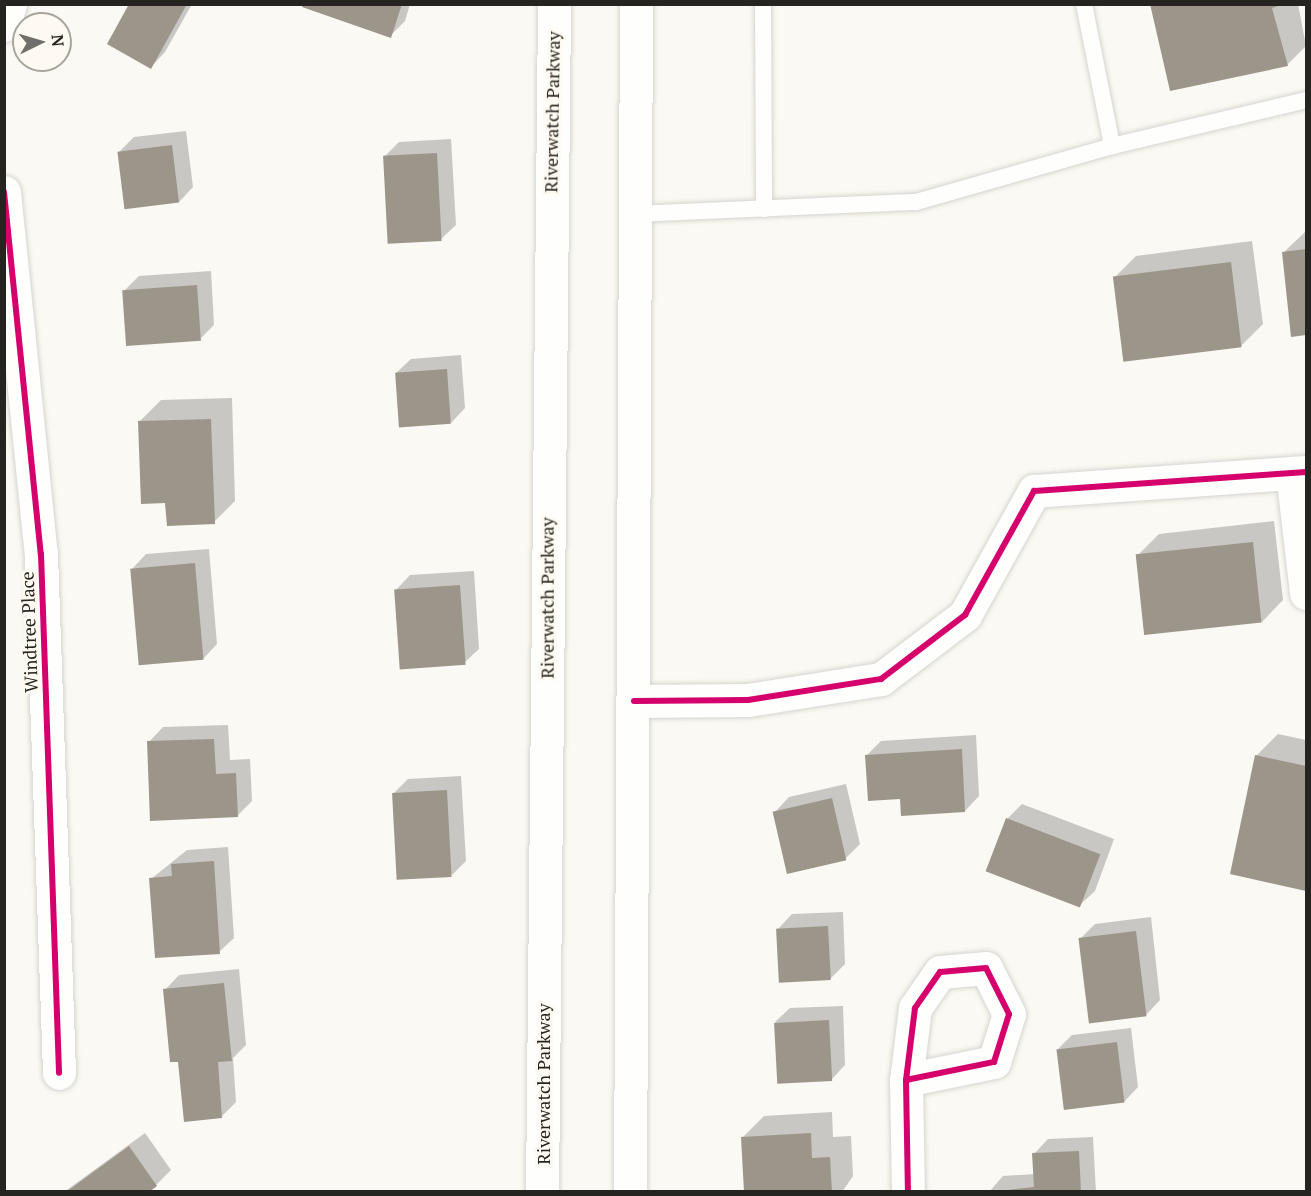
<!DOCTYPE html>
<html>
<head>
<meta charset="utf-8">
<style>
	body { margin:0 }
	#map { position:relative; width:1311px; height:1196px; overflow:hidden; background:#fbf9f4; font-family:"PT Serif",serif }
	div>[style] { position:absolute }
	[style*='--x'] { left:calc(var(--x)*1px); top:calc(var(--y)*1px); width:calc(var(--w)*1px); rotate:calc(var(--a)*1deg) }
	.shadow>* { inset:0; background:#0003 }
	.building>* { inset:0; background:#9c968a; transform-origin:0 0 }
	.roads { filter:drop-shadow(0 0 2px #d6d4d0) drop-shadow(0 0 2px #d6d4d0) }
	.lane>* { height:16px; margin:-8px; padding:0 8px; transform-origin:8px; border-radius:8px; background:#fefefd }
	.street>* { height:33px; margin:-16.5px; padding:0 16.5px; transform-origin:16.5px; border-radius:16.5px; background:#fefefd }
	.primary>* { height:33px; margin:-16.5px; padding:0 16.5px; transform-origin:16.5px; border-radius:16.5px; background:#fefefd }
	.cycleway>* { height:6px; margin:-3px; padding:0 3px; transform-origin:3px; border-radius:3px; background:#d6006c }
	span { translate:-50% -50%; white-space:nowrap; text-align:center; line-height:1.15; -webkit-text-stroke:6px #fefaf1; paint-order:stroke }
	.street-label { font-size:18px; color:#262421 }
	.frame { position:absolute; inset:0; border:6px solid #262421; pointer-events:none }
	.north { position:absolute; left:12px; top:12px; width:60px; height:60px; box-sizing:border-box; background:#fefaf1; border:2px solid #a8a49e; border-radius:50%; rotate:85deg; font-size:16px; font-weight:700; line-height:24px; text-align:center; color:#262421 }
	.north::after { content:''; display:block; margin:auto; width:21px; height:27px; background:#716f6b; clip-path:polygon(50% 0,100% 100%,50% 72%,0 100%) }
</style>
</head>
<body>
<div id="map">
	<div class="shadow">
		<i style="clip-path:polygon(131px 4px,192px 4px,165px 52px,151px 67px)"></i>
		<i style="clip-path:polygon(305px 4px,410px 4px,405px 21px,390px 36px)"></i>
		<i style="clip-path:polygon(1152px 4px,1298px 4px,1306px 46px,1287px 65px)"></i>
		<i style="clip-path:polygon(186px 131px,193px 187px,179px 202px,119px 152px,134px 137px)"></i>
		<i style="clip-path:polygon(451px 139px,456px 225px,441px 239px,384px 157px,399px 142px)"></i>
		<i style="clip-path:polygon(1306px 231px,1306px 334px,1292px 335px,1283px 253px)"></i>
		<i style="clip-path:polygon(1252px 241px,1263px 324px,1241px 346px,1115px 277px,1136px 256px)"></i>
		<i style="clip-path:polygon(211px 271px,214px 325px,200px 339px,124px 291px,139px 276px)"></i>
		<i style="clip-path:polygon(461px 355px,465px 408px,451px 423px,396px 373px,411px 359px)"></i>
		<i style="clip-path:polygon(232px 398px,235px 501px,214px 522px,167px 501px,139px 422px,161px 400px)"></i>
		<i style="clip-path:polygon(1274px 521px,1283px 600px,1262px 622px,1138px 555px,1159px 534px)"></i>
		<i style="clip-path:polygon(209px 549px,217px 644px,203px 659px,132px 569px,146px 554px)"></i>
		<i style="clip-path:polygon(474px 571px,479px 649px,464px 663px,396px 590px,410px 575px)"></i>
		<i style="clip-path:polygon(228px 725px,230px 760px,250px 759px,252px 801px,237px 816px,149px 742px,163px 727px)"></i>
		<i style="clip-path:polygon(1278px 734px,1306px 740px,1306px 889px,1256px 756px)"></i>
		<i style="clip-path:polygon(976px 735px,979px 796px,965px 811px,901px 797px,866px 756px,881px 741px)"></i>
		<i style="clip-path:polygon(461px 776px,466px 861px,452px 875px,393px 794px,408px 779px)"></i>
		<i style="clip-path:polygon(846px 784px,860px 844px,845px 859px,775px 812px,789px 797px)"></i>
		<i style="clip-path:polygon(1022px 804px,1114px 839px,1095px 891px,1080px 905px,1007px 819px)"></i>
		<i style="clip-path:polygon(228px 847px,234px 938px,219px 952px,151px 879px,187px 850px)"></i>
		<i style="clip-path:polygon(843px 912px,845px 964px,830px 979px,778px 929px,792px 914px)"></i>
		<i style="clip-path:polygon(1151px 917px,1160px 1000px,1146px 1015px,1080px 939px,1095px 924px)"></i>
		<i style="clip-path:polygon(239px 969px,246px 1045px,233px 1058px,236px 1102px,222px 1116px,179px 1060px,165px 990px,179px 975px)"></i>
		<i style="clip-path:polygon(843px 1006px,845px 1065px,831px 1080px,775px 1022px,790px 1008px)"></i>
		<i style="clip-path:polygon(1131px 1028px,1138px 1087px,1124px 1102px,1057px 1050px,1072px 1035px)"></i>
		<i style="clip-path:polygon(832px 1112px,833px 1137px,851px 1136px,853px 1176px,842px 1192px,746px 1192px,742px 1138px,764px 1116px)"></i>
		<i style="clip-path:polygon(145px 1133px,171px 1170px,156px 1185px,147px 1192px,64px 1192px)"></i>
		<i style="clip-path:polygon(1093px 1137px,1096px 1192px,989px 1192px,1003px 1176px,1035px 1174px,1034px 1154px,1048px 1139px)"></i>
	</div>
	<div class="building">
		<i style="clip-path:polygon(129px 4px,187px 4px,151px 69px,107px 44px)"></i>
		<i style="clip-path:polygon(303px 4px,402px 4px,391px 38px,302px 7px)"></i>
		<i style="clip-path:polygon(1150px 4px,1284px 4px,1272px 8px,1288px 66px,1170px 91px)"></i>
		<i style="left:172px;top:145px;width:58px;height:55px;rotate:83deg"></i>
		<i style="left:437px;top:153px;width:88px;height:54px;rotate:87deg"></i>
		<i style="clip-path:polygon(1306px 249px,1306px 335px,1291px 337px,1282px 252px)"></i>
		<i style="left:1231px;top:262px;width:86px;height:119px;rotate:83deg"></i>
		<i style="left:197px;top:285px;width:56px;height:75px;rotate:86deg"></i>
		<i style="left:447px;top:369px;width:55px;height:52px;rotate:86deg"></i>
		<i style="clip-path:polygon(211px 419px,215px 524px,167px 526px,165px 503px,141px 504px,138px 421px)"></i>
		<i style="left:1253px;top:542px;width:81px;height:118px;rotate:84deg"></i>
		<i style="left:195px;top:563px;width:97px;height:65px;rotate:85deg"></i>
		<i style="left:460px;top:585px;width:80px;height:66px;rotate:86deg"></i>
		<i style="clip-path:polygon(214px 739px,216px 774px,236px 773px,238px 817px,150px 821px,147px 741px)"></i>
		<i style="clip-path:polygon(962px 749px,965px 812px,901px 816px,900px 799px,868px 801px,865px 755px)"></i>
		<i style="clip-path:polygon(1255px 755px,1306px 766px,1306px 891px,1230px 874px)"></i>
		<i style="left:447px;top:790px;width:87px;height:55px;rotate:87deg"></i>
		<i style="left:832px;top:798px;width:64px;height:61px;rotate:77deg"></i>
		<i style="left:1006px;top:818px;width:101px;height:57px;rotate:21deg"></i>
		<i style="clip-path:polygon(214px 861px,220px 954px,155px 958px,149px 878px,172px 876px,171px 864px)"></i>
		<i style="left:828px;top:926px;width:54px;height:52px;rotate:87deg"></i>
		<i style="left:1136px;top:931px;width:86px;height:58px;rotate:83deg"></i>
		<i style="clip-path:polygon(224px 983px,232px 1061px,218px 1062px,222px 1118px,184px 1122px,178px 1062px,170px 1062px,163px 989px)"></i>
		<i style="left:829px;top:1020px;width:61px;height:55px;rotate:87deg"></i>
		<i style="left:1117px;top:1042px;width:61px;height:61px;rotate:83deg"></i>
		<i style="clip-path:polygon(811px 1133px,812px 1158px,830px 1157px,832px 1192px,744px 1192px,741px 1137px)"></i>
		<i style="clip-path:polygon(129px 1146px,157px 1186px,149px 1192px,66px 1192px)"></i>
		<i style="clip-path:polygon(1079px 1151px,1081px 1192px,990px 1192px,1034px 1187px,1032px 1153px)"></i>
	</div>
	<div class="roads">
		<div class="lane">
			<i style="--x:763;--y:4;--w:205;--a:89.7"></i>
			<i style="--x:1084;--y:4;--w:145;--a:78.8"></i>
			<i style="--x:636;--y:214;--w:280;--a:-2.5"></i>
			<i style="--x:916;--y:202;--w:204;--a:-15.9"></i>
			<i style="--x:1112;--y:146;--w:199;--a:-13.3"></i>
		</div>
		<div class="street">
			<i style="--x:4;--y:25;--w:22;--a:-74"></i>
			<i style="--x:4;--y:192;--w:364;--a:84.2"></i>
			<i style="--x:41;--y:554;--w:519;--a:88.01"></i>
			<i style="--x:1292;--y:473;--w:121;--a:83.3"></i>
			<i style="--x:634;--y:701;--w:114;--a:-0.5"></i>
			<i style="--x:748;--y:700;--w:135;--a:-9"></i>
			<i style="--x:881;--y:679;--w:106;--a:-37.3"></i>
			<i style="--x:965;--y:615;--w:142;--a:-60.9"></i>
			<i style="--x:1034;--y:491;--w:273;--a:-4"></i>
			<i style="--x:906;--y:1080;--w:90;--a:-11.6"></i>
			<i style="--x:994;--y:1062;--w:50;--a:-72.6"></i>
			<i style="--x:1009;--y:1014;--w:51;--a:-116.6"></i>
			<i style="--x:986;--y:968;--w:46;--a:175"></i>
			<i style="--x:940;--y:972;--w:44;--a:124.8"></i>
			<i style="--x:915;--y:1008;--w:73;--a:97.1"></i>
			<i style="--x:906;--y:1080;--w:112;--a:89"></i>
		</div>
		<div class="primary">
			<i style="--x:542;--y:1192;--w:1188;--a:-89.42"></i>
			<i style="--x:630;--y:1192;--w:1188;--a:-89.71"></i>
		</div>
	</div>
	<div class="cycleway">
		<i style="--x:4;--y:192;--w:364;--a:84.2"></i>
		<i style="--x:41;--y:554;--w:519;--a:88.01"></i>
		<i style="--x:634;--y:701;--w:114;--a:-0.5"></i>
		<i style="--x:748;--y:700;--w:135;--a:-9"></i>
		<i style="--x:881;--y:679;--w:106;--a:-37.3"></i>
		<i style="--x:965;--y:615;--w:142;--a:-60.9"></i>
		<i style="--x:1034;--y:491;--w:273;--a:-4"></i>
		<i style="--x:906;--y:1080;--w:90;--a:-11.6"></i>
		<i style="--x:994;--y:1062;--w:50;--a:-72.6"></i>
		<i style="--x:1009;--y:1014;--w:51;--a:-116.6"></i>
		<i style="--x:986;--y:968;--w:46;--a:175"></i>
		<i style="--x:940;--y:972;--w:44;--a:124.8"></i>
		<i style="--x:915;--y:1008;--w:73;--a:97.1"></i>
		<i style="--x:906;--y:1080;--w:112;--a:89"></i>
	</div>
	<div class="street-label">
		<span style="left:552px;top:112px;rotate:-89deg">Riverwatch Parkway</span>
		<span style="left:547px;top:598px;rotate:-90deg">Riverwatch Parkway</span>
		<span style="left:29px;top:632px;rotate:-92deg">Windtree Place</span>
		<span style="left:543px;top:1084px;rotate:-90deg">Riverwatch Parkway</span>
	</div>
	<div class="frame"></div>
	<div class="north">N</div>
</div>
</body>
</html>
